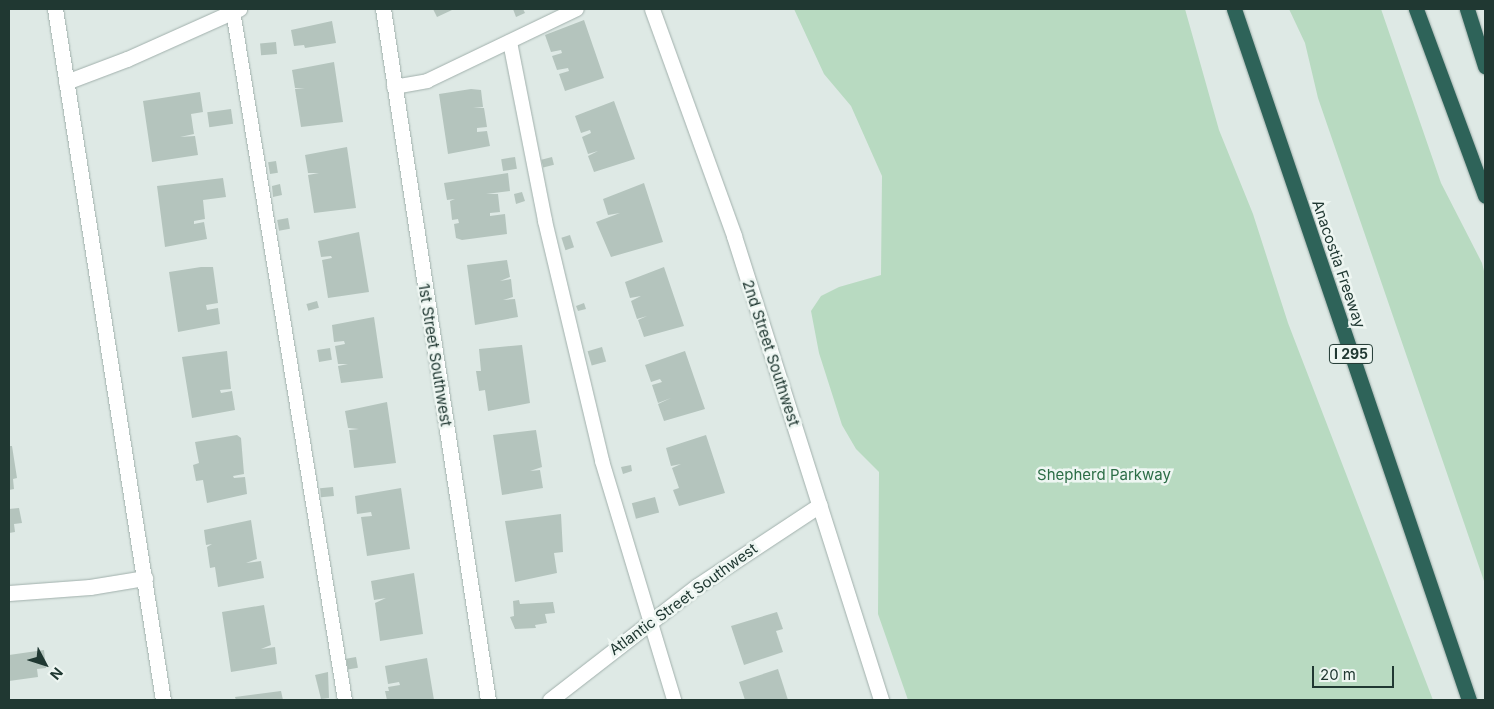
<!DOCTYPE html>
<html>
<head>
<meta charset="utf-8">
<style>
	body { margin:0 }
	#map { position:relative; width:1494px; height:709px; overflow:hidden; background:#dee9e5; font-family:Inter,sans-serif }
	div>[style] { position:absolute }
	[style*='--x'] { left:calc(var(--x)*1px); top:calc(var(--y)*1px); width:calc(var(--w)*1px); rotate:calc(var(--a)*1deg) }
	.green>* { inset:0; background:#b8dac1 }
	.building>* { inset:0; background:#b4c4bd; transform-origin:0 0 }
	.roads { filter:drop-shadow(0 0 1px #a1b0ac) drop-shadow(0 0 1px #a1b0ac) }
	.service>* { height:14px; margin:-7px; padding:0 7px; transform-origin:7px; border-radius:7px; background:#fff }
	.minor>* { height:15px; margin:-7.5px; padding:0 7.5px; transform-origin:7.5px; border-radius:7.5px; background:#fff }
	.tertiary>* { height:15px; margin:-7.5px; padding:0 7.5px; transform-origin:7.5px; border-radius:7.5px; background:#fff }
	.motorway>* { height:15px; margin:-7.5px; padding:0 7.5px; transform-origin:7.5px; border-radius:7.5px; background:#2e6359 }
	span { translate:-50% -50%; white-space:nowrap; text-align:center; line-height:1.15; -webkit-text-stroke:5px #eef6f2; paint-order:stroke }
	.shield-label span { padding:1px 4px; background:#eef6f2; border:1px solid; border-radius:4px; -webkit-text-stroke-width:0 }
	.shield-label { font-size:14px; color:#203832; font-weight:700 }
	.street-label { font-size:15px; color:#203832 }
	.park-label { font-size:15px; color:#2c6d46 }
	.frame { position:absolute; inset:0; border:10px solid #203832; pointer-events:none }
	.north { position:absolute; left:20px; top:639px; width:50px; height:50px; -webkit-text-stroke:4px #eef6f2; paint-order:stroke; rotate:130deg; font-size:14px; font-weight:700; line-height:20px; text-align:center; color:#203832 }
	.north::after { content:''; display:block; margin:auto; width:18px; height:22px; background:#203832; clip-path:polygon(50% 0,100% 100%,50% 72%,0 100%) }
	.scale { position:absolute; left:1312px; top:666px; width:82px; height:22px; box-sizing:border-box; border:2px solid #203832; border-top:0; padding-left:6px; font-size:15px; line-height:18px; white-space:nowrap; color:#203832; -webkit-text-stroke:4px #eef6f2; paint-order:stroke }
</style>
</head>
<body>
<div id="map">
	<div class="green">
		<i style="clip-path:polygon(794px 9px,1185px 9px,1219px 130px,1253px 214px,1288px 323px,1433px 700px,908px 700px,878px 614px,879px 472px,856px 449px,842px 425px,819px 353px,811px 311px,821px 296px,839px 287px,881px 275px,882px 176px,851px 106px,824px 74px)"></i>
		<i style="clip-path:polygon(1289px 9px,1381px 9px,1441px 183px,1482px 263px,1485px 275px,1485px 584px,1318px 98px,1305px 43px)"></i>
	</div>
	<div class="building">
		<i style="clip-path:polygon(433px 9px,452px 9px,452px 10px,437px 17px)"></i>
		<i style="clip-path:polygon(513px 9px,523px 9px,525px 13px,516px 17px)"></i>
		<i style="clip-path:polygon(584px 20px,604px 78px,565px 91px,559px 74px,569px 71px,568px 68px,557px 70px,552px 56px,562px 53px,561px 50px,551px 52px,545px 35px)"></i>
		<i style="clip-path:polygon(332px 21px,336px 43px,305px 48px,304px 45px,294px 46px,291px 30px)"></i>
		<i style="left:276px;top:42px;width:12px;height:16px;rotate:85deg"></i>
		<i style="clip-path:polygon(334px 62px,343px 122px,301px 127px,295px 89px,305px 88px,295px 88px,292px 70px)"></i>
		<i style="clip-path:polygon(471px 89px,481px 90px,483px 107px,473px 108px,484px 108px,487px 127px,477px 128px,477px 132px,487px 131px,490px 146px,448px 154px,439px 94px)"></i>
		<i style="clip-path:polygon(200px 92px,203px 112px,191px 114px,194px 134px,180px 137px,195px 136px,198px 155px,152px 162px,143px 101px)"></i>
		<i style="clip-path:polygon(614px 101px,635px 159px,594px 172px,588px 156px,598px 151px,588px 154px,582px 137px,591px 133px,590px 130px,581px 133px,575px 116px)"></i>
		<i style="left:231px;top:109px;width:15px;height:24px;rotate:82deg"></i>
		<i style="clip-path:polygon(347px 147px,356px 208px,314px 213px,308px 175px,319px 173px,308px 173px,305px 155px)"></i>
		<i style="left:515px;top:157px;width:12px;height:14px;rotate:81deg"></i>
		<i style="left:552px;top:157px;width:8px;height:11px;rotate:76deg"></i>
		<i style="left:276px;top:161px;width:12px;height:8px;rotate:81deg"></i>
		<i style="clip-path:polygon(508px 173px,510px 191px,486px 194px,498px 194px,500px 212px,490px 213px,490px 216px,505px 214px,507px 234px,462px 240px,456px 238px,454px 224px,459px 223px,458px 219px,452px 220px,450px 201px,455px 199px,447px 200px,444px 183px)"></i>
		<i style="clip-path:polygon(223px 178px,226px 197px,203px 200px,205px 219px,194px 221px,194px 224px,204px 222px,207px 239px,165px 247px,157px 186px)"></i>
		<i style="clip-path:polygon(644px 183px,663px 242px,611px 257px,596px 222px,620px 213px,608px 215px,603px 199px)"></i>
		<i style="clip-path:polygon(280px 184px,282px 195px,273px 197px,272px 186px)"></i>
		<i style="clip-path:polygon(522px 192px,525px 201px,516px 204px,514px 194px)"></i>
		<i style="left:288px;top:218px;width:11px;height:11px;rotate:80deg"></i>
		<i style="clip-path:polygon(359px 232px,369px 292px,328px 298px,322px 260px,332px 258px,331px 256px,321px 257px,318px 241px)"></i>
		<i style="left:570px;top:235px;width:13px;height:9px;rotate:72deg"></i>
		<i style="clip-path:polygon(507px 260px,510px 277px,500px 281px,511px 279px,513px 297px,503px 300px,515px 299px,518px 317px,475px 325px,467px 265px)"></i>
		<i style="clip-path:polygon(201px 267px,213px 267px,218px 303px,206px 305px,207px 310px,218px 308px,220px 324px,178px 332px,169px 272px)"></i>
		<i style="clip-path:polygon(664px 267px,684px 326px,644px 337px,638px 320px,647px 316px,637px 319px,631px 301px,641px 296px,630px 298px,625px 282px)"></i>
		<i style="left:317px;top:301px;width:7px;height:11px;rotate:74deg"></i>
		<i style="clip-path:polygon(584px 303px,586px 309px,578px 311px,576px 306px)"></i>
		<i style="clip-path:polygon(374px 317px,383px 378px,341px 383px,338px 366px,348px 364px,338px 364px,335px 346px,345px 344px,344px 341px,334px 342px,332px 325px)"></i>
		<i style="clip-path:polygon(522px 345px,530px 403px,488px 411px,485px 390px,479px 391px,476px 371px,481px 371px,479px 349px)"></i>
		<i style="left:602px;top:347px;width:15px;height:15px;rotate:74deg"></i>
		<i style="left:330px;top:348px;width:12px;height:13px;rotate:81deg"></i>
		<i style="clip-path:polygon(227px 351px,231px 389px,220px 390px,221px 393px,232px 391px,235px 410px,192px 418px,182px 357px)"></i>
		<i style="clip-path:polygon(685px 351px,705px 409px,664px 421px,658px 404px,671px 398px,658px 403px,652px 385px,662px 382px,660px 379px,651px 382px,645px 365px)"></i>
		<i style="clip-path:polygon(387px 402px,396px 463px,354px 468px,349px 430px,359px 429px,348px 428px,345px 411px)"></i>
		<i style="clip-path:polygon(536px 430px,542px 467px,530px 471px,540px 470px,543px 488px,502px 495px,493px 435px)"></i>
		<i style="clip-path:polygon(237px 435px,241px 438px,244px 474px,233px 476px,234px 478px,245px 477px,247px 494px,207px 503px,203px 480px,196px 481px,193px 465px,199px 463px,195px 442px)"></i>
		<i style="clip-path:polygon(706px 435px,725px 493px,679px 506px,673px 490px,679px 488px,672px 468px,681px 464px,671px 466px,666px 448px)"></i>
		<i style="clip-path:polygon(9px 446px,12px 446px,17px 478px,13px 479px,14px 489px,9px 490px)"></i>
		<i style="clip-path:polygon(631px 465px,632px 471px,623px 474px,621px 467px)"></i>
		<i style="left:333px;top:487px;width:9px;height:13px;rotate:84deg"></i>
		<i style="clip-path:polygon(401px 488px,410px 549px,367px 556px,361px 517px,372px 516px,371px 512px,357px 514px,355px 496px)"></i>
		<i style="left:655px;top:497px;width:16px;height:24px;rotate:75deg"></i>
		<i style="clip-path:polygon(19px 508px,22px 523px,14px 524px,15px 532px,9px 533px,9px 509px)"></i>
		<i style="clip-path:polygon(561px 514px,563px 552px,554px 553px,557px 573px,515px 582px,505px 521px)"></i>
		<i style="clip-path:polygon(251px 520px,257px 559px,246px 563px,261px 561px,264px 578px,218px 587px,215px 567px,210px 568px,207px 547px,212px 544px,206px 545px,204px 530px)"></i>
		<i style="clip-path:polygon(414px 573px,423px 634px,380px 641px,375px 603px,386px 598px,374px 600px,371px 581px)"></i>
		<i style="clip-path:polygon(519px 600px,520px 604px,553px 602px,555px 613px,545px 614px,547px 623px,535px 625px,536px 628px,515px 629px,510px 617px,514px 616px,513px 601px)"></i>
		<i style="clip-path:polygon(264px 605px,271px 645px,261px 649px,275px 647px,277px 664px,231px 672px,222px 612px)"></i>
		<i style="clip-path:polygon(777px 612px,783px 629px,776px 631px,783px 652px,744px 665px,731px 626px)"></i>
		<i style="clip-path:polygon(44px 650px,46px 668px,37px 669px,38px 677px,9px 681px,9px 655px)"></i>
		<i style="left:356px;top:657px;width:11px;height:10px;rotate:80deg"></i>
		<i style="clip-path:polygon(427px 658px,434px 700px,387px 700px,385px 691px,389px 691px,388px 687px,400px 685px,399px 682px,388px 684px,385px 666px)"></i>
		<i style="clip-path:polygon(778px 669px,788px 700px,745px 700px,739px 682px)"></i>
		<i style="clip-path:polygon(328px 672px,329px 698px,321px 699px,315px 675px)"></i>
		<i style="clip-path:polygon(281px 691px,283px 700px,236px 700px,235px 697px)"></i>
	</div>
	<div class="roads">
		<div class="service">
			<i style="--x:233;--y:11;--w:698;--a:80.77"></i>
			<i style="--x:510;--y:42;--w:182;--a:78.9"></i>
			<i style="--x:545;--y:221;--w:247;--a:76.6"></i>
			<i style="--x:602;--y:461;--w:250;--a:73.2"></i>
			<i style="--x:394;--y:87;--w:34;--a:-10"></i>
			<i style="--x:427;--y:81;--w:166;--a:-25.6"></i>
		</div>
		<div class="minor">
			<i style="--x:383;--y:9;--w:699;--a:81.36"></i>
			<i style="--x:652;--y:9;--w:241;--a:70.1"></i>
			<i style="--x:734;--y:236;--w:487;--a:72.4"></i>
			<i style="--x:66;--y:82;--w:65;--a:-20.7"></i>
			<i style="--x:127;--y:59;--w:123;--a:-24.1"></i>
			<i style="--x:9;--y:593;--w:81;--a:-4.2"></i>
			<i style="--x:90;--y:587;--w:56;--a:-9.3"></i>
			<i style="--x:550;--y:700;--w:186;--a:-37.8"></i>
			<i style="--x:697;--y:586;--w:147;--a:-33.4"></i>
		</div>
		<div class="tertiary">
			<i style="--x:55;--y:9;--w:699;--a:81.12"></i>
		</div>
		<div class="motorway">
			<i style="--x:1234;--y:9;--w:730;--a:71.22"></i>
			<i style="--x:1416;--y:9;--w:199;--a:69.7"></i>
			<i style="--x:1467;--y:9;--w:60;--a:72.5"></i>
		</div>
	</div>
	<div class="shield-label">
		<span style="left:1351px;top:354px">I 295</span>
	</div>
	<div class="street-label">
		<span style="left:1339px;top:264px;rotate:71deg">Anacostia Freeway</span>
		<span style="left:771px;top:353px;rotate:72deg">2nd Street Southwest</span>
		<span style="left:435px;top:355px;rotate:81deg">1st Street Southwest</span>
		<span style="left:683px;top:599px;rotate:-36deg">Atlantic Street Southwest</span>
	</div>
	<div class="park-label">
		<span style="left:1104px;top:475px">Shepherd Parkway</span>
	</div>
	<div class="frame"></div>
	<div class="north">N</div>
	<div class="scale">20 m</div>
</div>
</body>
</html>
